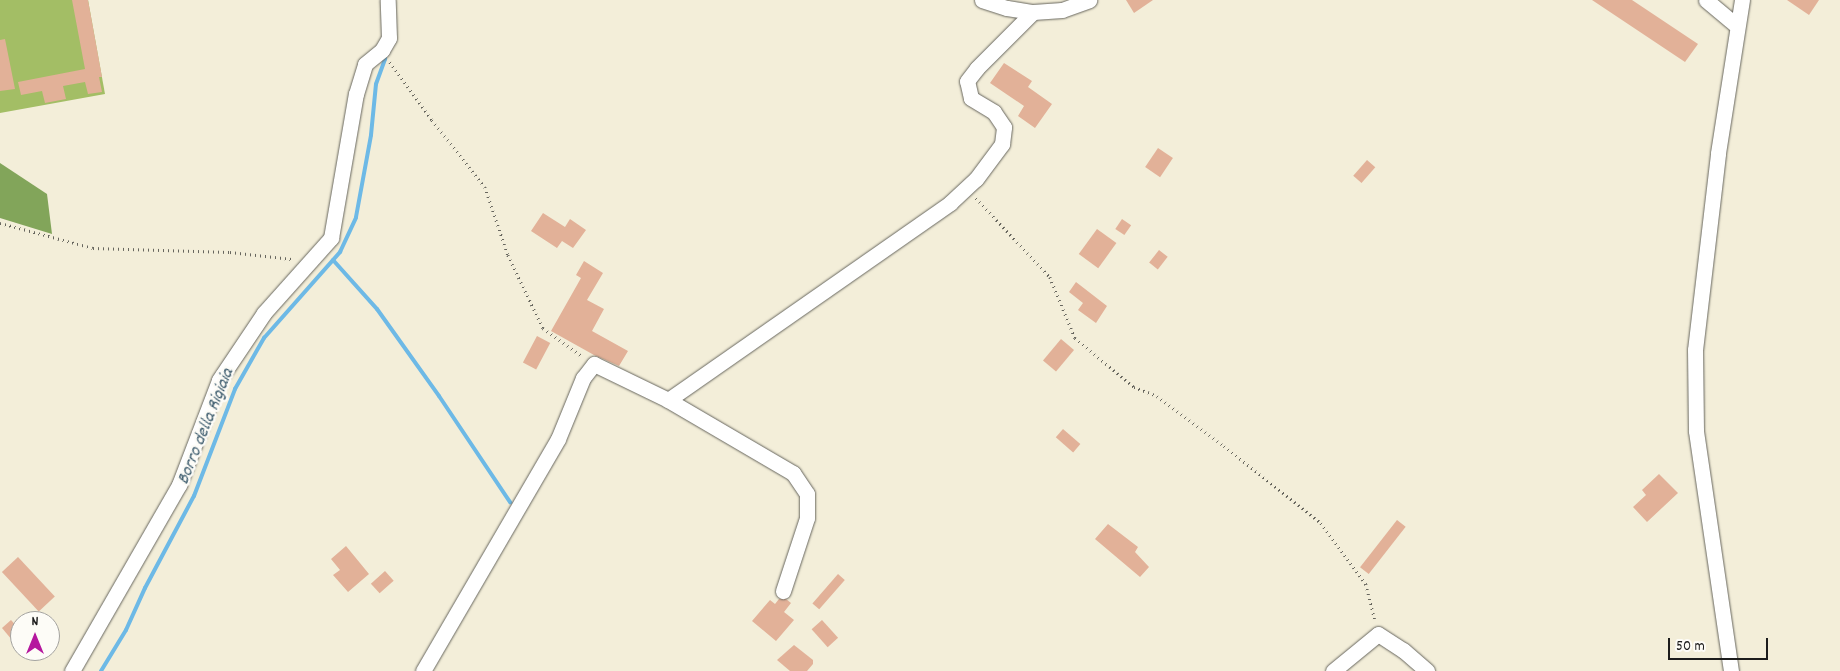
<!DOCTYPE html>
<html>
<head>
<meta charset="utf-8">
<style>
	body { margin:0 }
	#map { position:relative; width:1840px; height:671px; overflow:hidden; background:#f3eed9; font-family:Dekko,sans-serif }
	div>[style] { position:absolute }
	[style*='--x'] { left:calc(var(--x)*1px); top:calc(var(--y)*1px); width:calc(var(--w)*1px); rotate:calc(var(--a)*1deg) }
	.green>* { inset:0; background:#a3be65 }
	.forest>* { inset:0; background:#82a55a }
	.stream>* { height:4px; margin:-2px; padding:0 2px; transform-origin:2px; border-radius:2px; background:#6db9e6 }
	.building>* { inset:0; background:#e2b198; transform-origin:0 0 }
	.path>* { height:2.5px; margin-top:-1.25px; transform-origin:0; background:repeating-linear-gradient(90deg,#67665e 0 1px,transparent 0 5px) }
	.roads { filter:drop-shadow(0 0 1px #67665e) drop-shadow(0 0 1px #67665e) }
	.minor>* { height:15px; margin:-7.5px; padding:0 7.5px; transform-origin:7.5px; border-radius:7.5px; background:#fff }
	span { translate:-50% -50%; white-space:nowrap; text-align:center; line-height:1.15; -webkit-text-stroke:5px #fdfcf7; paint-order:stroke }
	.water-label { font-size:18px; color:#3c5b6d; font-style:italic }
	.north { position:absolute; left:10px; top:611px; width:50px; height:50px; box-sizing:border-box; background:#fdfcf7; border:1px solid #a3a29f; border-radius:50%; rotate:0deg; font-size:14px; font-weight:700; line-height:20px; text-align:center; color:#1c1c1c }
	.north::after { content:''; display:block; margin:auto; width:18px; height:22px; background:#b5179e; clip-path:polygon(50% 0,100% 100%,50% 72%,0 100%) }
	.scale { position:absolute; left:1668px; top:638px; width:100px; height:22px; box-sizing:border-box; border:2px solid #1c1c1c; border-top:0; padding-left:6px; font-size:15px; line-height:18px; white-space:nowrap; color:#1c1c1c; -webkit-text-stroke:4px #fdfcf7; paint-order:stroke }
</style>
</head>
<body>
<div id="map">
	<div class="green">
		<i style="clip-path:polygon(0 0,88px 0,105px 94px,0 113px)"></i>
	</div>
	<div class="forest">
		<i style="clip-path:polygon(0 163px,47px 194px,52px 234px,0 218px)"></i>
	</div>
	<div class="stream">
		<i style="--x:333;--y:260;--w:66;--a:48.1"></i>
		<i style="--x:377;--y:309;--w:107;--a:54.5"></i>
		<i style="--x:439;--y:396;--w:128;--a:56.2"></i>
		<i style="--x:101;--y:671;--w:48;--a:-58.6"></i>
		<i style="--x:126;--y:630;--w:46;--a:-65.7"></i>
		<i style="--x:145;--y:588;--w:104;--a:-62"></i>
		<i style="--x:194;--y:496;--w:115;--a:-69"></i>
		<i style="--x:235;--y:389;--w:59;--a:-60.4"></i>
		<i style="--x:264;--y:338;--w:115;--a:-48.5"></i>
		<i style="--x:340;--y:252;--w:38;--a:-65"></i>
		<i style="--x:356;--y:217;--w:83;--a:-79.6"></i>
		<i style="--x:371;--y:135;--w:51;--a:-84.4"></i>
		<i style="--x:376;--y:84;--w:27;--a:-70"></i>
		<i style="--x:385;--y:59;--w:6;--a:-99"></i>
	</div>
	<div class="building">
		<i style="clip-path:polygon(72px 0,88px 0,102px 77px,99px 77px,102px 92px,88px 94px,85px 82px,63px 86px,66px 99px,45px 103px,42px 91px,21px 95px,18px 82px,85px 69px)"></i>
		<i style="clip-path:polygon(1126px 0,1153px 0,1134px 13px)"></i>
		<i style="clip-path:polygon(1592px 0,1632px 0,1698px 44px,1685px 62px)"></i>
		<i style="clip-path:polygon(1787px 0,1819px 0,1809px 15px)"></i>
		<i style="clip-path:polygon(5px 39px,15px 89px,0 91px,0 40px)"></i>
		<i style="clip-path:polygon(1004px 63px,1032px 81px,1028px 87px,1052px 104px,1035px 128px,1018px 116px,1024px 106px,990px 83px)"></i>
		<i style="left:1158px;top:148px;width:18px;height:23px;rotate:34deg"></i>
		<i style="left:1367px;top:160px;width:11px;height:21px;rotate:41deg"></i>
		<i style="clip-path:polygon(543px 213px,565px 227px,570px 219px,586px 230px,573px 248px,562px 241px,557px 248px,531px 231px)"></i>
		<i style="left:1122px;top:219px;width:11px;height:12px;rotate:34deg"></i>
		<i style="left:1097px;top:229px;width:24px;height:31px;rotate:36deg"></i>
		<i style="left:1159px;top:250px;width:11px;height:16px;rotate:38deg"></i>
		<i style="clip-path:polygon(584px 261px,603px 273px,587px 300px,604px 309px,592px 331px,628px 351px,619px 366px,594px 355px,551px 331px,581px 278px,576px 275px)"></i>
		<i style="clip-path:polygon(1076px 282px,1107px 306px,1096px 323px,1078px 310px,1083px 303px,1069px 292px)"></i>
		<i style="left:537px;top:336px;width:15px;height:30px;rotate:28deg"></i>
		<i style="left:1061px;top:339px;width:17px;height:28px;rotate:40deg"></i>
		<i style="left:1063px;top:429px;width:23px;height:11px;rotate:41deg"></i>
		<i style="clip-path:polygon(1659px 474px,1678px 493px,1647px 522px,1633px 507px,1646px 495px,1642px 490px)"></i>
		<i style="left:1397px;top:520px;width:11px;height:60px;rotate:38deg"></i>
		<i style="clip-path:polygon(1108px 524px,1138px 547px,1135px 552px,1149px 567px,1140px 577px,1095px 539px)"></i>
		<i style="clip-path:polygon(346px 546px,369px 574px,348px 592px,333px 575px,340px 570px,331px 559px)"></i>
		<i style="left:18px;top:557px;width:54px;height:22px;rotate:47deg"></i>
		<i style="left:385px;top:571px;width:13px;height:19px;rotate:48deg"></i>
		<i style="left:838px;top:574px;width:9px;height:39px;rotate:41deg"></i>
		<i style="clip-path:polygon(779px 599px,786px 599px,791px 603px,784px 612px,794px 620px,776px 641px,752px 621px,770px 600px,775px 604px)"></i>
		<i style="clip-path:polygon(11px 620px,20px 630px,20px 633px,12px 640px,2px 628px)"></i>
		<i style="left:822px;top:620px;width:24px;height:14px;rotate:48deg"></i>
		<i style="clip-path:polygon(794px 645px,813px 660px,813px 664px,807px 671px,790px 671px,777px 660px)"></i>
	</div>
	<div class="path">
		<i style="--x:390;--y:62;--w:72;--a:54.1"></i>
		<i style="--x:432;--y:120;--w:85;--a:51.7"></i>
		<i style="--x:485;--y:187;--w:72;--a:71.3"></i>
		<i style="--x:508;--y:255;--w:81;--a:64.4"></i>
		<i style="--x:543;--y:328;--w:49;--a:35.9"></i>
		<i style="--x:976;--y:198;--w:108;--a:46.9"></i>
		<i style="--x:1050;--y:277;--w:66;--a:67.7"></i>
		<i style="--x:1075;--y:338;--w:77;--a:39.7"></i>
		<i style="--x:1134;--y:387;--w:25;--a:21"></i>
		<i style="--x:1157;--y:396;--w:84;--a:36.7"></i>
		<i style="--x:1224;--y:446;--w:124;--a:38.4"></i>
		<i style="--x:1321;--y:523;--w:76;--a:53.6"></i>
		<i style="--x:1366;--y:584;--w:38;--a:76"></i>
		<i style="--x:0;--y:223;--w:96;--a:15"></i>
		<i style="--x:93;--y:248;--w:137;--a:1.7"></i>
		<i style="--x:230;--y:252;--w:62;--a:6.4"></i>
	</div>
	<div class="roads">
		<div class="minor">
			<i style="--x:982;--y:0;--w:26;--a:18"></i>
			<i style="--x:1007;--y:8;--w:26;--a:9"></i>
			<i style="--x:1033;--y:12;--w:29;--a:-4"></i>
			<i style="--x:1062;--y:10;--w:29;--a:-20"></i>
			<i style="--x:1706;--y:0;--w:40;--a:40"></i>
			<i style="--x:668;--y:400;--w:145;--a:30.3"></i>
			<i style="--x:793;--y:473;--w:25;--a:56"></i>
			<i style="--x:807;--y:494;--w:24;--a:90"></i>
			<i style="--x:807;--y:518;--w:77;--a:108.2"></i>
			<i style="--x:72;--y:671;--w:215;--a:-60.1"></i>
			<i style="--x:179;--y:485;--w:112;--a:-69.1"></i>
			<i style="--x:219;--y:380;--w:81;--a:-56.1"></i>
			<i style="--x:264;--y:313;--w:101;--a:-48.2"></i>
			<i style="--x:331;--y:238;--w:146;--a:-80.2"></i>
			<i style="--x:356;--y:94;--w:31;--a:-73"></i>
			<i style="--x:365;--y:64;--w:22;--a:-39"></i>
			<i style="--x:382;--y:50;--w:14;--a:-60"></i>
			<i style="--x:389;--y:38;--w:38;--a:-92"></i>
			<i style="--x:423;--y:671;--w:268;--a:-59.8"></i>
			<i style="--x:558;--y:439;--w:66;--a:-67.7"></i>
			<i style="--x:583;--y:378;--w:18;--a:-52"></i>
			<i style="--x:594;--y:364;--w:82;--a:25.9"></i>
			<i style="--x:668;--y:400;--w:344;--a:-34.9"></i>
			<i style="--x:950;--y:203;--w:35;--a:-43"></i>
			<i style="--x:976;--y:179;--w:44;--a:-53.4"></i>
			<i style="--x:1002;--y:144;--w:17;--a:-83"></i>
			<i style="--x:1004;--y:127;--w:18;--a:-124"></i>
			<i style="--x:994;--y:112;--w:27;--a:-149"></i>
			<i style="--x:971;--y:98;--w:17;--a:-103"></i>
			<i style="--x:967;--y:81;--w:16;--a:-52"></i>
			<i style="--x:977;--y:68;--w:79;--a:-45"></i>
			<i style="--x:1333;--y:671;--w:58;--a:-39.4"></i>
			<i style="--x:1378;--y:634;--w:30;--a:33"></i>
			<i style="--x:1403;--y:650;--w:32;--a:41"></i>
			<i style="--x:1731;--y:671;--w:243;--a:-98.3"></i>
			<i style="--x:1696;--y:431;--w:81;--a:-90.7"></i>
			<i style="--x:1695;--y:350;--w:198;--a:-83.3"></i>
			<i style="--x:1718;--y:153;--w:155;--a:-81.1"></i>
		</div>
	</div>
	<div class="water-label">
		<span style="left:207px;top:427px;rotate:-68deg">Borro della Rigiaia</span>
	</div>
	<div class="north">N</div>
	<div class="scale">50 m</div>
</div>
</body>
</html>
